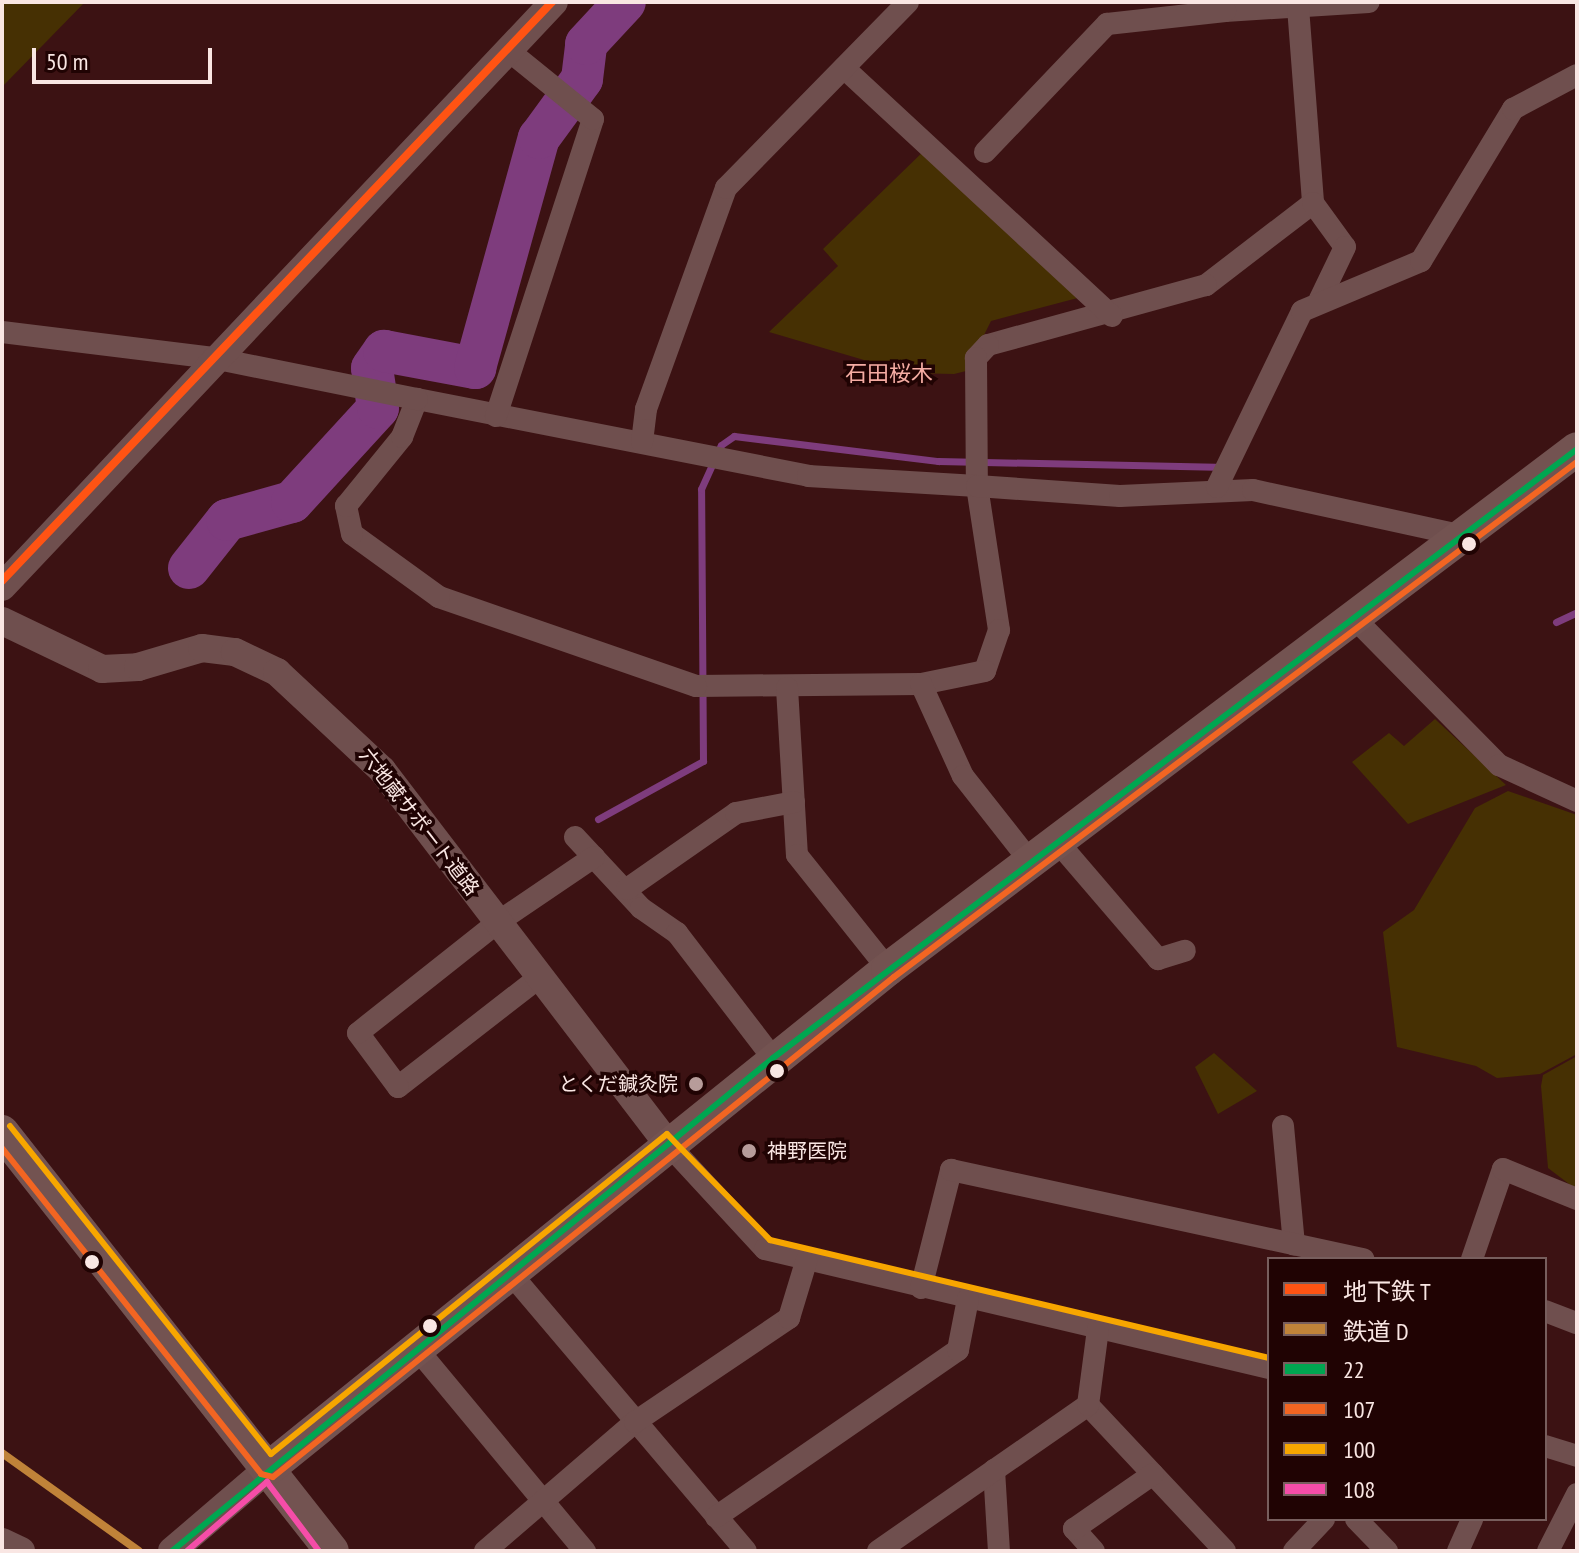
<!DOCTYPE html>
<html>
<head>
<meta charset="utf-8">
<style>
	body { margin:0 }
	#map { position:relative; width:1579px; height:1553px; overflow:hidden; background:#3c1213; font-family:"PT Sans Narrow","Noto Sans JP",sans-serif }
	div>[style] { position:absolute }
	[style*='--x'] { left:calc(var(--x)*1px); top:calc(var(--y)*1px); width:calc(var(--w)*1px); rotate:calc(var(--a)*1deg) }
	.green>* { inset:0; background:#463003 }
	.stream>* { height:7px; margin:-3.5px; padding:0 3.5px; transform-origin:3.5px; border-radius:3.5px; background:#7e3c7d }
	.river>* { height:42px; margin:-21px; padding:0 21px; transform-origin:21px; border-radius:21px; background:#7e3c7d }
	.minor>* { height:22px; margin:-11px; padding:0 11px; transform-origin:11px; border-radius:11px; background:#6f4f4e }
	.tertiary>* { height:28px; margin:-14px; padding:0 14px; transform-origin:14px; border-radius:14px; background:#6f4f4e }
	.primary>* { height:34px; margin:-17px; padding:0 17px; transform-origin:17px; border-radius:17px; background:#735351 }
	.bus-1>* { height:6px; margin:-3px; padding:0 3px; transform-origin:3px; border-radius:3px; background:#00a651 }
	.bus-2>* { height:6px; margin:-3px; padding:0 3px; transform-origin:3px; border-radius:3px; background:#f26522 }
	.bus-3>* { height:6px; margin:-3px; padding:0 3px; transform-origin:3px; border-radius:3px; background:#f7a600 }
	.bus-4>* { height:6px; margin:-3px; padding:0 3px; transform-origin:3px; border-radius:3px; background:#f54da8 }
	.rail-1>* { height:8px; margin:-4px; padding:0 4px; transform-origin:4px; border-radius:4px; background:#c08339 }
	.metro-1>* { height:8px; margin:-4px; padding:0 4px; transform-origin:4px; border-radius:4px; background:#ff5313 }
	.dots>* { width:22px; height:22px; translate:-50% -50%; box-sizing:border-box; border:4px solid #200303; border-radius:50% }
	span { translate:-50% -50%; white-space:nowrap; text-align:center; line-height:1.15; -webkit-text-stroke:7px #200303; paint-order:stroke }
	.street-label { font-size:20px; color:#f9e6e3 }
	.poi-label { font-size:20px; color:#f9e6e3 }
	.right { translate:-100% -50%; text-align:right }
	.left { translate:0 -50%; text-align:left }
	.neighbourhood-label { font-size:22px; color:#f5aca3 }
	.frame { position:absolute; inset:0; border:4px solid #f9e6e3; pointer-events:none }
	.legend { position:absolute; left:1267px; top:1257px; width:280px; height:264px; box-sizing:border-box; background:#200303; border:2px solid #775e5d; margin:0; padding:10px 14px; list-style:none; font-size:24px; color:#f9e6e3 }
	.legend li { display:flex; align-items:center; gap:16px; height:40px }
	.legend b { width:40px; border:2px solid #775e5d }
	.scale { position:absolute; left:32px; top:48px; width:180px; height:36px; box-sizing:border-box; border:4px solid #f9e6e3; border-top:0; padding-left:10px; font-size:24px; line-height:28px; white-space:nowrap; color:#f9e6e3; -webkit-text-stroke:6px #200303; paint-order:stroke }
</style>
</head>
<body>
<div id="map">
	<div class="green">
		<i style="clip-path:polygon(2px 2px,85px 2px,2px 87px)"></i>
		<i style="clip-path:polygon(931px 144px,1089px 295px,991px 321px,966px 371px,954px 374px,908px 373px,769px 332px,838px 266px,823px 249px)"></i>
		<i style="clip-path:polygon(1435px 719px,1506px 785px,1408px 824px,1352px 762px,1389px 733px,1404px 746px)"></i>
		<i style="clip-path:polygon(1508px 791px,1577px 815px,1577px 1054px,1540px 1074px,1497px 1078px,1476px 1066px,1397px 1047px,1383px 932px,1414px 910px,1475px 808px)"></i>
		<i style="clip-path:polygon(1214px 1053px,1257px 1091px,1218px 1114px,1195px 1067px)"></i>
		<i style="clip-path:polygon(1577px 1056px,1577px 1190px,1548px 1168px,1541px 1086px,1543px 1075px)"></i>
	</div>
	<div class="stream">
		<i style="--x:1556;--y:622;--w:23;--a:-25"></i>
		<i style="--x:598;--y:819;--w:120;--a:-28.9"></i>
		<i style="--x:703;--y:761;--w:272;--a:-90.4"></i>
		<i style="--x:701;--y:489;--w:48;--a:-65.6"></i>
		<i style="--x:721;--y:445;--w:16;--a:-35"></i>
		<i style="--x:734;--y:436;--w:206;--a:7"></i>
		<i style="--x:938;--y:461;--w:277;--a:1.2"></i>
	</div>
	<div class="river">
		<i style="--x:189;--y:568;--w:61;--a:-51.6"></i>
		<i style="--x:227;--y:520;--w:67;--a:-15.5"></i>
		<i style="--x:292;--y:502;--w:127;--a:-47.5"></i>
		<i style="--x:378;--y:408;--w:40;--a:-98.5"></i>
		<i style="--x:372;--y:368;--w:21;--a:-55"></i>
		<i style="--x:384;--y:351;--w:93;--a:10.6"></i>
		<i style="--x:475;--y:368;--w:239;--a:-74.5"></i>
		<i style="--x:539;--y:138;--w:73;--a:-53.9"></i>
		<i style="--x:582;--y:79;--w:35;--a:-83"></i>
		<i style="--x:586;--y:44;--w:57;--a:-47.1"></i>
	</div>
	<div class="minor">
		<i style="--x:1226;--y:2;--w:9;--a:96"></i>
		<i style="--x:1225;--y:11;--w:144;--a:-3.6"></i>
		<i style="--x:1298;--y:7;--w:197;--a:85.6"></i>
		<i style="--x:1313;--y:203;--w:135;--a:142.5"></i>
		<i style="--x:1206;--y:285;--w:226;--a:164.6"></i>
		<i style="--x:988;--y:345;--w:18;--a:133"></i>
		<i style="--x:976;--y:358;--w:128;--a:89.6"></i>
		<i style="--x:977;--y:486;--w:146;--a:81.3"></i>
		<i style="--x:999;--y:630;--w:43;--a:108.9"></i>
		<i style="--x:985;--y:671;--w:65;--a:168.5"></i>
		<i style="--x:921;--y:684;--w:225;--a:179.5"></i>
		<i style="--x:696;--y:686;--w:272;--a:-160.9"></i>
		<i style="--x:439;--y:597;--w:107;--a:-144.1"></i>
		<i style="--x:352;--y:534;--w:29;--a:-102"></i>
		<i style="--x:346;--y:506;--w:89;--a:-50.9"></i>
		<i style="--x:402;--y:437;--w:41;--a:-68.5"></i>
		<i style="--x:417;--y:399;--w:399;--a:11.1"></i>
		<i style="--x:808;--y:476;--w:169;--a:3.4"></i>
		<i style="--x:977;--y:486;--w:143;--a:4"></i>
		<i style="--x:1120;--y:496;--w:133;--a:-2.6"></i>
		<i style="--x:1253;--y:490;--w:211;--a:12.3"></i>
		<i style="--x:844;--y:68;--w:365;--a:42.8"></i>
		<i style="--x:985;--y:152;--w:177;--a:-46.4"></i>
		<i style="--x:1107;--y:24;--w:119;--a:-6.3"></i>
		<i style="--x:1313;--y:203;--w:54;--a:54"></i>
		<i style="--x:1345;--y:247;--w:58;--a:115.7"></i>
		<i style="--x:2;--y:332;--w:213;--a:7"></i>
		<i style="--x:213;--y:358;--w:208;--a:11.4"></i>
		<i style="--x:496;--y:416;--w:312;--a:-71.9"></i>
		<i style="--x:593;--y:119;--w:108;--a:-141"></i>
		<i style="--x:642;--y:442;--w:33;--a:-83"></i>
		<i style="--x:646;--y:409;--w:235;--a:-70.1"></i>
		<i style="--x:726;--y:188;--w:260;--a:-45.6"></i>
		<i style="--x:1217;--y:487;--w:195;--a:-64.2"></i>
		<i style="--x:1302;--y:311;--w:129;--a:-22.8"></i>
		<i style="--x:1421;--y:261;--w:178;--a:-58.8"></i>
		<i style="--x:1513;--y:109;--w:72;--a:-28"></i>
		<i style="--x:1351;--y:615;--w:211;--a:45.4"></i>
		<i style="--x:1499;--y:765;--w:86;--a:24.8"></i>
		<i style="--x:921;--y:684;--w:101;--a:65.5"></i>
		<i style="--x:963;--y:776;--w:107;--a:51.8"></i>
		<i style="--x:787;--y:688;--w:167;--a:86.6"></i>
		<i style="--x:797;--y:855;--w:146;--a:51.4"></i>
		<i style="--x:575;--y:837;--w:97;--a:47.1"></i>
		<i style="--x:641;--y:908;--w:44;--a:34.8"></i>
		<i style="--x:677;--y:933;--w:158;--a:52.5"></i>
		<i style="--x:1056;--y:840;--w:157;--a:49.4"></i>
		<i style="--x:1158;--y:959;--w:28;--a:-17"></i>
		<i style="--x:627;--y:889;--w:133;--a:-34.9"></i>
		<i style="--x:736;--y:813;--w:59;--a:-10.7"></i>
		<i style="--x:541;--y:976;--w:181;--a:142.2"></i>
		<i style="--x:398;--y:1087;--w:67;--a:-126.5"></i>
		<i style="--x:358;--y:1033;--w:179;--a:-38.4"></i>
		<i style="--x:498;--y:922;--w:116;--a:-34.1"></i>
		<i style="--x:1283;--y:1126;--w:119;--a:84.7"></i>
		<i style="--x:668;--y:1144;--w:143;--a:47.3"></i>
		<i style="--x:765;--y:1249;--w:518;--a:13.28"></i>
		<i style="--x:1472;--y:1259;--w:95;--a:-71"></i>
		<i style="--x:1503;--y:1169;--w:80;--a:22.1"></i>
		<i style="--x:511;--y:1274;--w:363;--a:49.7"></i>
		<i style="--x:921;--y:1288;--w:122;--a:-75.7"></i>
		<i style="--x:951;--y:1170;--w:422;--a:12.2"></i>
		<i style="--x:1545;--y:1311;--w:34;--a:21"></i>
		<i style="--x:417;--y:1349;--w:263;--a:50.3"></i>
		<i style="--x:1088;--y:1405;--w:200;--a:46.8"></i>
		<i style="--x:1545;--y:1446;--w:34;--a:17"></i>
		<i style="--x:994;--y:1470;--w:81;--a:86.5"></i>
		<i style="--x:716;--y:1517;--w:294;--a:-34.6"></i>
		<i style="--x:958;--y:1350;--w:52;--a:-78.9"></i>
		<i style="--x:1356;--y:1519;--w:45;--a:45.9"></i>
		<i style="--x:485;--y:1551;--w:198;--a:-40.7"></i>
		<i style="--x:635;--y:1422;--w:186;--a:-34"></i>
		<i style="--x:789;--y:1318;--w:59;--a:-73.1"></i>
		<i style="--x:878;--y:1551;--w:256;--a:-34.8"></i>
		<i style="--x:1088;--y:1405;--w:77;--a:-82.5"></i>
		<i style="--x:1094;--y:1551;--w:30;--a:-132"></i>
		<i style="--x:1074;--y:1529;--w:96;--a:-34.8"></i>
		<i style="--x:1294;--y:1551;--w:44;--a:-46.8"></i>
		<i style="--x:1458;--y:1551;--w:35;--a:-66"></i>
		<i style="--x:1548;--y:1551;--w:64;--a:-63"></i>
	</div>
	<div class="tertiary">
		<i style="--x:2;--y:587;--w:804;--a:-46.66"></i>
		<i style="--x:2;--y:621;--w:111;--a:25.6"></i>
		<i style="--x:102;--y:669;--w:36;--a:-3"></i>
		<i style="--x:138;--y:667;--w:67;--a:-16.5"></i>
		<i style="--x:202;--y:648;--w:33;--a:7"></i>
		<i style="--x:235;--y:652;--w:47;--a:25.5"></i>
		<i style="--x:277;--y:672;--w:144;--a:43"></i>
		<i style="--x:382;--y:770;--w:471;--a:52.6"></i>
		<i style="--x:2;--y:1542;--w:21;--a:25"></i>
		<i style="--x:172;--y:1551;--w:128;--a:-40.6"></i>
	</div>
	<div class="primary">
		<i style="--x:2;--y:1132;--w:533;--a:51.78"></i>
		<i style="--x:269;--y:1468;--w:795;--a:-38.87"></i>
		<i style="--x:888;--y:969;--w:863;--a:-37.04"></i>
	</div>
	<div class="bus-1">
		<i style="--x:172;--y:1551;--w:777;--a:-39.36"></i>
		<i style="--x:773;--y:1058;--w:1009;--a:-37.14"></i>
	</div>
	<div class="bus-2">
		<i style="--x:2;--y:1148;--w:416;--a:51.5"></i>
		<i style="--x:261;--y:1474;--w:12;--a:14"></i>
		<i style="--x:273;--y:1477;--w:797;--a:-38.84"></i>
		<i style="--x:894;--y:977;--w:855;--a:-37.02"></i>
	</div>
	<div class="bus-3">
		<i style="--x:10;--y:1126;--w:419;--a:51.5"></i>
		<i style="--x:271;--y:1454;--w:509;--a:-38.94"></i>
		<i style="--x:667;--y:1134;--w:148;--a:45.8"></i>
		<i style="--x:770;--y:1240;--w:513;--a:13.3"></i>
	</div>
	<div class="bus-4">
		<i style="--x:187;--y:1551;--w:106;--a:-40.8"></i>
		<i style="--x:267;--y:1482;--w:86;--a:53"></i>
	</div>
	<div class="rail-1">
		<i style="--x:2;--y:1453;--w:168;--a:35.6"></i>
	</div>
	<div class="metro-1">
		<i style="--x:2;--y:581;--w:799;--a:-46.47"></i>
	</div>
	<div class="dots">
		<i style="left:1469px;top:544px;background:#f9e6e3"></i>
		<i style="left:777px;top:1071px;background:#f9e6e3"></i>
		<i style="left:696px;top:1084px;background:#b79c9a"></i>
		<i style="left:749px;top:1151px;background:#b79c9a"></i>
		<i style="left:92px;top:1262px;background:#f9e6e3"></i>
		<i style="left:430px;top:1326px;background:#f9e6e3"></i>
	</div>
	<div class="street-label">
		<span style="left:419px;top:822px;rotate:52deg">六地蔵サポート道路</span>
	</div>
	<div class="poi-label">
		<span class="right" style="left:678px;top:1084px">とくだ鍼灸院</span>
		<span class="left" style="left:767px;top:1151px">神野医院</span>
	</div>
	<div class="neighbourhood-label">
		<span style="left:889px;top:374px">石田桜木</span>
	</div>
	<div class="frame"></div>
	<ul class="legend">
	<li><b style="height:10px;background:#ff5313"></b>地下鉄 T</li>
	<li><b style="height:10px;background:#c08339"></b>鉄道 D</li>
	<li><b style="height:10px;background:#00a651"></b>22</li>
	<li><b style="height:10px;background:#f26522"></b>107</li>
	<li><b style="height:10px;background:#f7a600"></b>100</li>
	<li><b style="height:10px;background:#f54da8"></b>108</li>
	</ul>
	<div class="scale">50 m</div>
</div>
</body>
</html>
